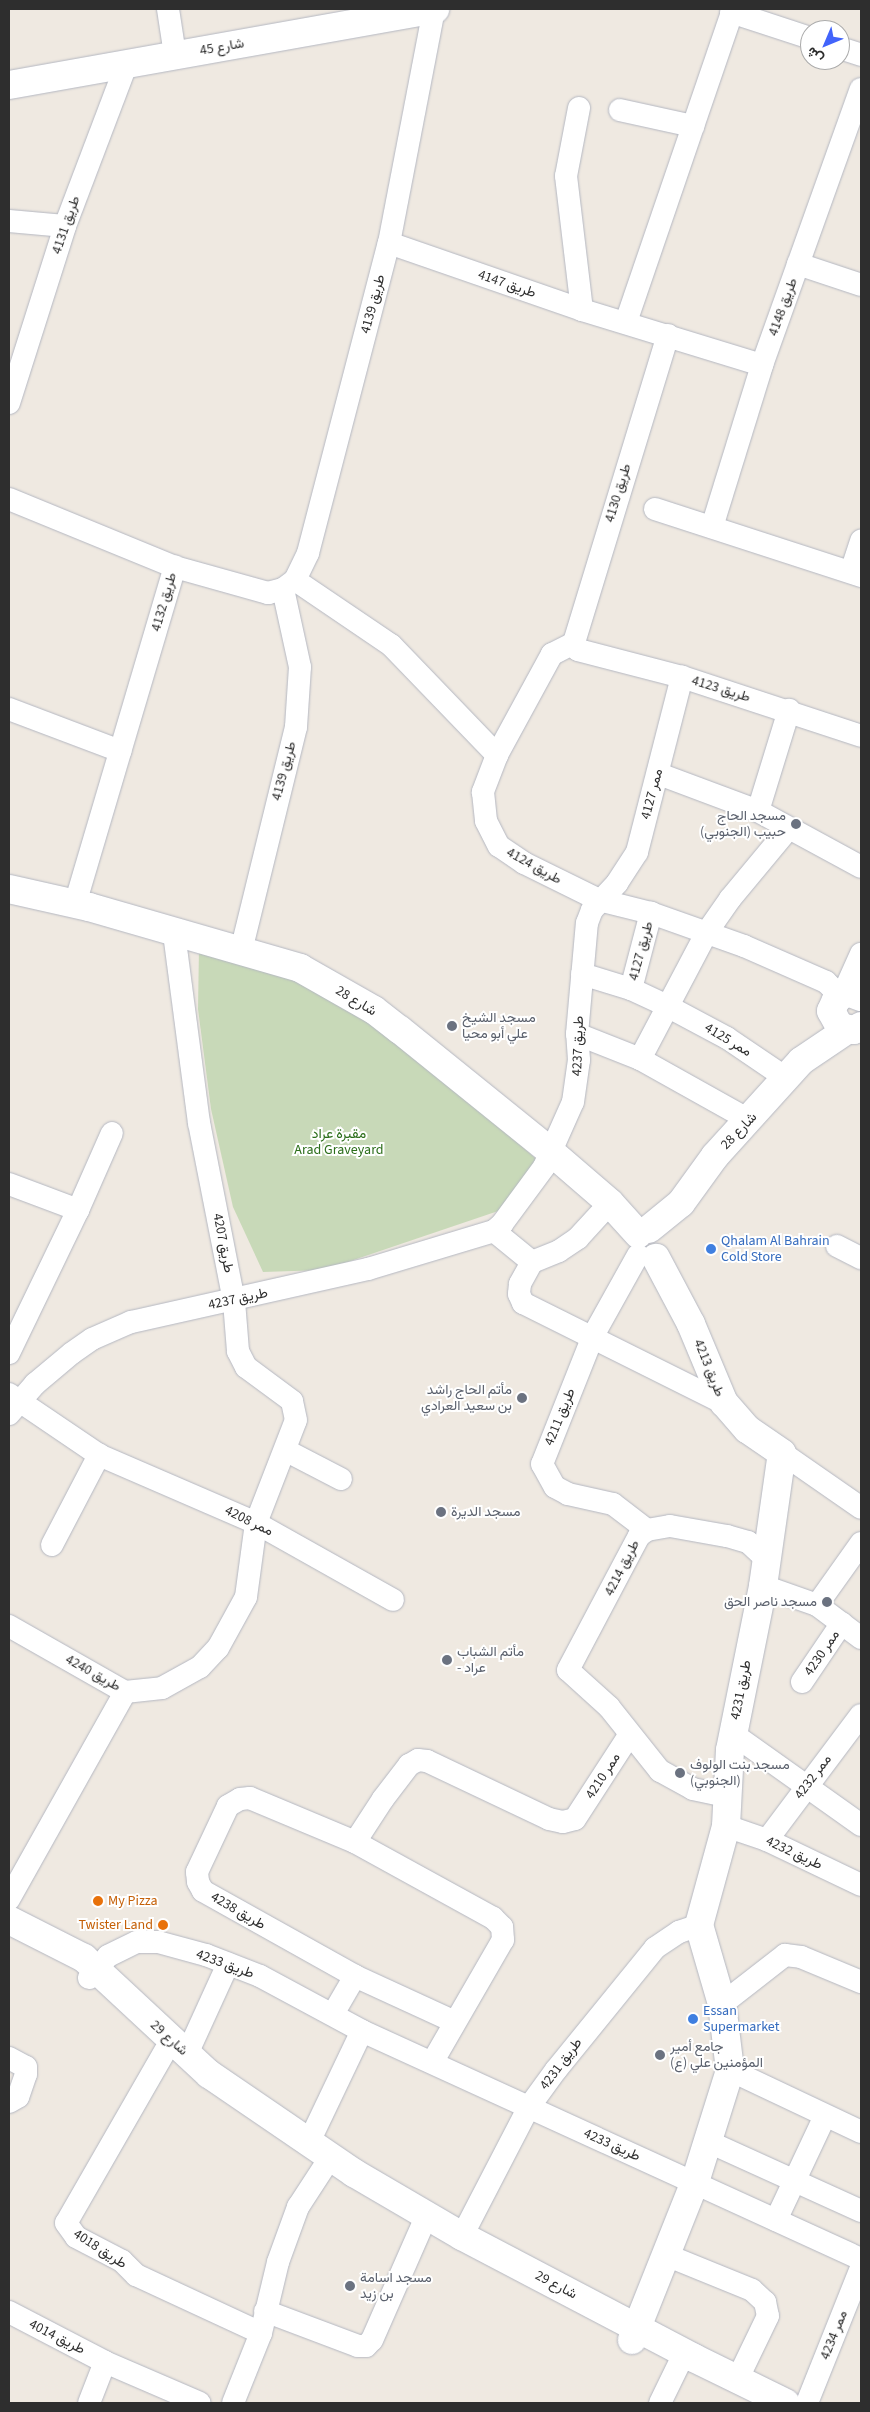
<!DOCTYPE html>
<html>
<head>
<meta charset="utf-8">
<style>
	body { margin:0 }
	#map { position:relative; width:870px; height:2412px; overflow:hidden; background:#efe9e1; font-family:"Source Sans 3",Vazirmatn,sans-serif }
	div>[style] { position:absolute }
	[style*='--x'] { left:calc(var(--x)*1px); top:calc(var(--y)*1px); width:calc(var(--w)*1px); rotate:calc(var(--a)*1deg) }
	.cemetery>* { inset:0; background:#c8d9b8 }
	.roads { filter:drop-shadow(0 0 1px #b4b7c1) drop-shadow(0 0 1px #b4b7c1) }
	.street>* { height:22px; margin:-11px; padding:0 11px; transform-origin:11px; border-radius:11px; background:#fff }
	.secondary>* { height:28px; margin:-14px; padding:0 14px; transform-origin:14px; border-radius:14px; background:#fff }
	.dots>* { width:14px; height:14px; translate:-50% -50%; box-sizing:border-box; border:2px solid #fff; border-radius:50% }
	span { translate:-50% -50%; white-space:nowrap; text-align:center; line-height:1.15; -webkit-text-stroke:4px #fff; paint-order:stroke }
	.street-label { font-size:14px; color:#2e2e2e }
	.worship-label { font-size:14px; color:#5b616d }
	.right { translate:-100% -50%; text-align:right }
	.left { translate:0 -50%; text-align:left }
	.park-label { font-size:14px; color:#2c6e1b }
	.shop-label { font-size:14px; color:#366cbe }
	.food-label { font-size:14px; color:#c56008 }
	.frame { position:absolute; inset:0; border:10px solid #2e2e2e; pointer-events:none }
	.north { position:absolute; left:800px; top:20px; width:50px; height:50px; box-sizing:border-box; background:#fff; border:1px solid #ababab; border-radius:50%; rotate:225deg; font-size:14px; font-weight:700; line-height:20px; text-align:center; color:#2e2e2e }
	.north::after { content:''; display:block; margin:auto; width:18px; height:22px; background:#4264fb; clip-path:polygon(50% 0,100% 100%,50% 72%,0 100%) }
</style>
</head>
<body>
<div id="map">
	<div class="cemetery">
		<i style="clip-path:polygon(199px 948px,302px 979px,375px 1018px,542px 1164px,513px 1206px,324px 1270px,263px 1272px,233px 1207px,211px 1109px,198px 1009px)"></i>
	</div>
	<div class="roads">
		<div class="street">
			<i style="--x:168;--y:9;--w:47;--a:81.3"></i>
			<i style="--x:731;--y:12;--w:83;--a:18.2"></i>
			<i style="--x:840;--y:48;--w:22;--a:18"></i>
			<i style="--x:579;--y:108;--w:69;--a:100.8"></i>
			<i style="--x:566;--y:176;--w:135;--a:83.2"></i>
			<i style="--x:620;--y:110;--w:75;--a:12.4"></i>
			<i style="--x:9;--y:221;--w:56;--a:5.1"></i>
			<i style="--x:389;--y:243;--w:204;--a:19.1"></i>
			<i style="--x:582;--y:310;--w:188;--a:17"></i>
			<i style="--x:798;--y:264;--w:66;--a:18.4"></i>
			<i style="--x:626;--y:322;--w:331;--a:-71.1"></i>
			<i style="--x:668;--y:335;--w:322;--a:107"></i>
			<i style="--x:574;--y:643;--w:8;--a:60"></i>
			<i style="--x:578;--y:650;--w:107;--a:14.6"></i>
			<i style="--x:682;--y:677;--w:188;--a:18.2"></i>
			<i style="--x:9;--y:403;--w:186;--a:-72.4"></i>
			<i style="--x:65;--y:226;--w:172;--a:-69.2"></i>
			<i style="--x:9;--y:499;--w:179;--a:22.3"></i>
			<i style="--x:175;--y:567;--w:97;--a:15.6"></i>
			<i style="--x:268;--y:593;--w:16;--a:-15"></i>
			<i style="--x:283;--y:589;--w:15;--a:-37"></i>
			<i style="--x:295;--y:580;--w:30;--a:-64"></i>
			<i style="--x:308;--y:553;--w:320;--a:-75.4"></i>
			<i style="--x:389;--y:243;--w:238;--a:-79.1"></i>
			<i style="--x:655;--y:509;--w:217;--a:18"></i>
			<i style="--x:712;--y:527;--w:170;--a:-72.8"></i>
			<i style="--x:762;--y:365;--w:293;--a:-70.3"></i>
			<i style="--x:851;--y:572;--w:33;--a:-72"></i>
			<i style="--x:295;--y:580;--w:116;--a:34.1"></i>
			<i style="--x:391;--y:645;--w:153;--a:46.1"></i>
			<i style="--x:574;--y:643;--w:25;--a:153"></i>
			<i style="--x:552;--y:654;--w:115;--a:118.6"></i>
			<i style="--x:497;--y:755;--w:40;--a:111"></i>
			<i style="--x:483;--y:792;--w:29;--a:84"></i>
			<i style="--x:486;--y:821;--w:28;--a:63"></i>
			<i style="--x:499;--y:846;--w:30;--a:34"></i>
			<i style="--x:524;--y:863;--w:84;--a:26.3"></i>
			<i style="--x:599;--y:900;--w:54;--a:14"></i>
			<i style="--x:651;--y:913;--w:99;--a:19.5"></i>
			<i style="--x:744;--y:946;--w:90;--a:23.7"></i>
			<i style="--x:826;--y:982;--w:20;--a:45"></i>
			<i style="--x:9;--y:709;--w:119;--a:20.7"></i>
			<i style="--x:659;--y:774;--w:106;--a:20.5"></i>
			<i style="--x:758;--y:811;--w:117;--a:28.5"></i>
			<i style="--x:758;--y:811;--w:106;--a:-72.9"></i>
			<i style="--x:75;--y:904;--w:352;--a:-73.5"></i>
			<i style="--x:241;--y:951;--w:231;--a:-76.2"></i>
			<i style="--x:296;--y:727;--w:60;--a:-86.2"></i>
			<i style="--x:300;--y:667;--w:80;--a:-102.3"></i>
			<i style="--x:582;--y:974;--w:51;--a:17"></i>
			<i style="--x:631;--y:989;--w:40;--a:25"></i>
			<i style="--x:667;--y:1006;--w:68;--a:28.1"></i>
			<i style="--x:727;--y:1038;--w:71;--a:34.1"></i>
			<i style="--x:631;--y:989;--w:79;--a:-75.3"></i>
			<i style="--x:843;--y:994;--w:44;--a:-65.8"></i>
			<i style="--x:577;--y:1034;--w:68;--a:21.6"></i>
			<i style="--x:640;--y:1059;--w:125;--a:29.2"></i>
			<i style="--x:640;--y:1059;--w:144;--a:-62.2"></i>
			<i style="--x:707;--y:932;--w:40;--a:-55.1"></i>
			<i style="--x:730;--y:899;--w:92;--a:-50.3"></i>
			<i style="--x:9;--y:1184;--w:74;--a:20.6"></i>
			<i style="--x:78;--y:1210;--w:159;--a:115.8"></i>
			<i style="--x:78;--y:1210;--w:84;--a:-66.2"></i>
			<i style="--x:494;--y:1231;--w:49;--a:39.2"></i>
			<i style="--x:532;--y:1262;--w:25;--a:119"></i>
			<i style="--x:520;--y:1284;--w:10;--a:96"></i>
			<i style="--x:519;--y:1294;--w:10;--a:66"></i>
			<i style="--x:523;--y:1303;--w:225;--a:26.5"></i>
			<i style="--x:837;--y:1246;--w:27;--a:27"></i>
			<i style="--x:638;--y:1255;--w:93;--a:119.1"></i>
			<i style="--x:593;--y:1336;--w:138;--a:111.7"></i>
			<i style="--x:542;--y:1464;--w:26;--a:61"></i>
			<i style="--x:555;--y:1487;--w:15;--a:28"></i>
			<i style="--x:568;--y:1494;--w:46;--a:12.5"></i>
			<i style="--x:613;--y:1504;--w:43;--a:37.4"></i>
			<i style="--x:532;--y:1262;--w:29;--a:-22"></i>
			<i style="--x:559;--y:1251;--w:23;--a:-34"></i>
			<i style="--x:578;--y:1238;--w:47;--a:-47.6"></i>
			<i style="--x:9;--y:1394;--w:109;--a:34.1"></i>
			<i style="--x:99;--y:1455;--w:171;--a:23.4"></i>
			<i style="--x:256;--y:1523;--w:157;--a:29.3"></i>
			<i style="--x:9;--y:1414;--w:40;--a:-49"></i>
			<i style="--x:35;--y:1384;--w:48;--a:-40"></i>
			<i style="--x:72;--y:1353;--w:24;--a:-35"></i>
			<i style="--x:92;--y:1339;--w:43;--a:-23.6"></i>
			<i style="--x:131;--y:1322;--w:243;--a:-12.6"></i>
			<i style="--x:368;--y:1269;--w:132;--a:-16.8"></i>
			<i style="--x:494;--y:1231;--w:11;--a:-41"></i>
			<i style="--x:502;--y:1224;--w:71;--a:-53.6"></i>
			<i style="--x:544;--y:1167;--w:71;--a:-66"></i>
			<i style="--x:573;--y:1102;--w:42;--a:-81.9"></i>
			<i style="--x:579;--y:1060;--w:26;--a:-94"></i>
			<i style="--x:577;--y:1034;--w:111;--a:-84.9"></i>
			<i style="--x:587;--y:923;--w:14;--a:-69"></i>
			<i style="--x:592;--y:910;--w:37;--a:-47"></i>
			<i style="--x:617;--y:883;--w:37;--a:-57"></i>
			<i style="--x:637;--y:852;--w:181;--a:-75.6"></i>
			<i style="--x:285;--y:1450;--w:63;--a:27.4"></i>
			<i style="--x:782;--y:1453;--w:96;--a:34.8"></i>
			<i style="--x:52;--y:1545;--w:102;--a:-62.4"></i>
			<i style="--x:763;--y:1586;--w:57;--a:19.4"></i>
			<i style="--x:817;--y:1605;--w:55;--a:36.9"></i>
			<i style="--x:817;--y:1605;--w:76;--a:-54.6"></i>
			<i style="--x:9;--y:1626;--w:133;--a:29.6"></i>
			<i style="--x:125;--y:1692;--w:37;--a:-6"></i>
			<i style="--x:162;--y:1688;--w:43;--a:-28.9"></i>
			<i style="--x:200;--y:1667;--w:26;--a:-47"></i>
			<i style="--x:218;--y:1648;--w:58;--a:-61.2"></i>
			<i style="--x:246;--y:1597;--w:75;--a:-82.3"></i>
			<i style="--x:256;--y:1523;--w:110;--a:-68.8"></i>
			<i style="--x:296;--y:1420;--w:19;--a:-102"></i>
			<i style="--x:292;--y:1401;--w:57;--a:-143.5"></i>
			<i style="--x:246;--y:1367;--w:18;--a:-117"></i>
			<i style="--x:238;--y:1351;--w:50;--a:-94.6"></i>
			<i style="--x:234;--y:1301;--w:181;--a:-101.1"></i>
			<i style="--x:199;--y:1123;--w:192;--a:-97.5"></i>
			<i style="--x:802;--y:1682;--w:71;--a:-55.9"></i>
			<i style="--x:733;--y:1734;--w:157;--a:35.4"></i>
			<i style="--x:726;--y:1796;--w:34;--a:-168"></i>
			<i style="--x:693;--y:1789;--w:38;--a:-151"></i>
			<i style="--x:660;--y:1771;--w:82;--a:-128.6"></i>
			<i style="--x:609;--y:1707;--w:55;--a:-137.9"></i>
			<i style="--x:568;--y:1670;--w:152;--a:-62.1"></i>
			<i style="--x:639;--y:1536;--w:10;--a:-37"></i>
			<i style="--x:647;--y:1530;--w:23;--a:-10"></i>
			<i style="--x:670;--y:1526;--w:58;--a:10"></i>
			<i style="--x:727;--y:1536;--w:22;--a:16"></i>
			<i style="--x:748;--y:1542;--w:26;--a:43"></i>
			<i style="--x:726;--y:1826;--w:43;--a:18.9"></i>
			<i style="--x:767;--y:1840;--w:104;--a:25.6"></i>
			<i style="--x:767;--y:1840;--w:156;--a:-53.1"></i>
			<i style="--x:355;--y:1842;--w:51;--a:-56.9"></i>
			<i style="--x:383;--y:1799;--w:43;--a:-52.6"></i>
			<i style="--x:409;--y:1765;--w:10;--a:-29"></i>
			<i style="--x:418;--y:1760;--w:9;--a:6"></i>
			<i style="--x:427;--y:1761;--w:135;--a:25.4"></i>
			<i style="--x:549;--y:1819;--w:14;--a:12"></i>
			<i style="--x:563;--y:1822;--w:12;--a:-14"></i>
			<i style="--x:575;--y:1819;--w:101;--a:-57.1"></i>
			<i style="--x:9;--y:1899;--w:237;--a:-60.7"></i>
			<i style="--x:89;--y:1978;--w:29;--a:-49"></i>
			<i style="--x:108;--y:1956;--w:32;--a:-26"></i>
			<i style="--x:137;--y:1942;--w:21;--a:0"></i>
			<i style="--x:158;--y:1942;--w:50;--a:15.2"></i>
			<i style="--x:206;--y:1955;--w:58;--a:21.3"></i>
			<i style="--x:260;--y:1976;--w:116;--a:28.3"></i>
			<i style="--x:362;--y:2031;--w:549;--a:24.56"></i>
			<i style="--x:722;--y:2004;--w:80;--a:-37.9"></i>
			<i style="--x:785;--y:1955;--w:16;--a:7"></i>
			<i style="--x:801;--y:1957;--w:65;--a:22.6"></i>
			<i style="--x:333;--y:2014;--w:44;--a:-59.9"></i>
			<i style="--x:165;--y:2051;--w:198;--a:119.9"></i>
			<i style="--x:66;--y:2223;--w:17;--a:54"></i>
			<i style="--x:76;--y:2237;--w:52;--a:27.6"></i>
			<i style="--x:122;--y:2261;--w:20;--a:45"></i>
			<i style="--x:136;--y:2275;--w:138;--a:24.9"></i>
			<i style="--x:187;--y:2054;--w:99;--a:-65.5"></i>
			<i style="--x:9;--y:2058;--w:19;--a:28"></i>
			<i style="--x:26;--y:2067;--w:7;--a:90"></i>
			<i style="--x:26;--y:2074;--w:24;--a:109"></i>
			<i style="--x:18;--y:2097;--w:10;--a:151"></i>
			<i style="--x:433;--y:2061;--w:140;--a:-60"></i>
			<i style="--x:503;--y:1940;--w:13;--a:-94"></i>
			<i style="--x:502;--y:1927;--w:13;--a:-135"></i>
			<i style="--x:493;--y:1918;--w:158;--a:-151.2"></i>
			<i style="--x:355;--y:1842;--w:114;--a:-157.3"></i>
			<i style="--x:250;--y:1798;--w:10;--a:174"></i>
			<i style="--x:240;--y:1799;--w:14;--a:150"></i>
			<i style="--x:228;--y:1806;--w:73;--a:115.2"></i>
			<i style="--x:197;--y:1872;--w:10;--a:84"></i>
			<i style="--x:198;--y:1882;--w:10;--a:61"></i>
			<i style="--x:203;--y:1891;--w:174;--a:29.2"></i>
			<i style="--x:355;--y:1976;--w:108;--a:24.7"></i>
			<i style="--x:730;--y:2070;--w:145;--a:25.3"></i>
			<i style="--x:709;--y:2142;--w:167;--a:24.4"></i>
			<i style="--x:308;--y:2144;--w:125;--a:-64.5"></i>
			<i style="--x:776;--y:2220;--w:115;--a:-64.8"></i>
			<i style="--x:462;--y:2236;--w:145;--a:-62.6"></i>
			<i style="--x:529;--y:2107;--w:46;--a:-53.9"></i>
			<i style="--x:556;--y:2070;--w:157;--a:-50.9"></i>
			<i style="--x:655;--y:1948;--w:29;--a:-34"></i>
			<i style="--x:679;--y:1932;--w:21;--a:-19"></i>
			<i style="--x:666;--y:2255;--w:93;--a:22.1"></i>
			<i style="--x:752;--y:2290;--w:18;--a:43"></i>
			<i style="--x:765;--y:2302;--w:14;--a:78"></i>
			<i style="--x:768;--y:2316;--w:71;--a:115.8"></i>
			<i style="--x:265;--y:2311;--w:99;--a:20.6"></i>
			<i style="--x:358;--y:2346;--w:8;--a:0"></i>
			<i style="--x:366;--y:2346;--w:8;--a:-45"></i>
			<i style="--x:372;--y:2340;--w:124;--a:-66.3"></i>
			<i style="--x:9;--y:2312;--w:108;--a:27.5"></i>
			<i style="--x:89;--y:2403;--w:44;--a:-68.7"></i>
			<i style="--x:105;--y:2362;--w:103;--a:23.3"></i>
			<i style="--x:233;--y:2403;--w:75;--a:-68.2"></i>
			<i style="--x:261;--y:2333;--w:73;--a:-76.5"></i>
			<i style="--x:278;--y:2262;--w:59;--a:-70"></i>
			<i style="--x:298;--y:2207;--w:59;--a:-56.9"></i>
			<i style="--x:660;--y:2403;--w:43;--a:-64"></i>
			<i style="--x:807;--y:2403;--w:145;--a:-68.2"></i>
		</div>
		<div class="secondary">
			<i style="--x:9;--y:85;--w:433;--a:-10.1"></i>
			<i style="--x:9;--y:889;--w:82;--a:12.7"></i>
			<i style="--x:89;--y:907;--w:220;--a:16.1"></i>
			<i style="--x:300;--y:968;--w:85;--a:29.6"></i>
			<i style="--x:374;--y:1010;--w:33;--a:38"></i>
			<i style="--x:400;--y:1030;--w:194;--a:38.9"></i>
			<i style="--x:551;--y:1152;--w:78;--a:40.8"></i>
			<i style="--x:610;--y:1203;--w:42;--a:47.9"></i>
			<i style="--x:861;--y:997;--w:12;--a:-160"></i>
			<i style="--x:850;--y:993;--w:7;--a:172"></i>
			<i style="--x:843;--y:994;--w:9;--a:139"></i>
			<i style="--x:836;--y:1000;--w:12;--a:114"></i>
			<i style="--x:831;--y:1011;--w:18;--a:61"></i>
			<i style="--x:840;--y:1027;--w:14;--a:12"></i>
			<i style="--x:854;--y:1030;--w:8;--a:-30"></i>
			<i style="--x:649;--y:1229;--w:41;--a:-39.1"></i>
			<i style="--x:681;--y:1203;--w:58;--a:-54.1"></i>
			<i style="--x:715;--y:1156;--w:128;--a:-47.8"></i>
			<i style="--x:801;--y:1061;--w:55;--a:-34"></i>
			<i style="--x:9;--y:1920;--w:84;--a:26.9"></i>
			<i style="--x:84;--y:1958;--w:171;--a:42.9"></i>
			<i style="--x:209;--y:2074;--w:176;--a:34.3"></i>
			<i style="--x:354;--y:2173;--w:125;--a:30.3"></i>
			<i style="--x:462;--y:2236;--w:262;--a:27.7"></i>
			<i style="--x:694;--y:2358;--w:102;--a:26.1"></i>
			<i style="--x:632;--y:2340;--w:170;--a:-68.3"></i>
			<i style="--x:695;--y:2182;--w:117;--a:-72.6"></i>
			<i style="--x:730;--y:2070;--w:66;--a:-96.9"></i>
			<i style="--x:722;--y:2004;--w:82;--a:-106.2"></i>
			<i style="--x:699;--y:1925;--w:103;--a:-74.7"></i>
			<i style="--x:726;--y:1826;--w:76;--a:-87"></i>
			<i style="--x:730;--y:1750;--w:167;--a:-78.6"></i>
			<i style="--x:763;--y:1586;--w:134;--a:-81.9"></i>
			<i style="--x:782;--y:1453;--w:42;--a:-145.6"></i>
			<i style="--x:747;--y:1429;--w:35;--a:-131"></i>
			<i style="--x:724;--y:1403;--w:86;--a:-112.7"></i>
			<i style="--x:691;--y:1324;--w:75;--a:-117.9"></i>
		</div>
	</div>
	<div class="dots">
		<i style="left:796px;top:824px;background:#6b7280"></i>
		<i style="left:452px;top:1026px;background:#6b7280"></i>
		<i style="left:711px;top:1249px;background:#3f7fe0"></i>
		<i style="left:522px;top:1398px;background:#6b7280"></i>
		<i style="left:441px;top:1512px;background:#6b7280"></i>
		<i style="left:827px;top:1602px;background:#6b7280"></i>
		<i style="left:447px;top:1660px;background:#6b7280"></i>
		<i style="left:680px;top:1773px;background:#6b7280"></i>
		<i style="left:98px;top:1901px;background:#e8710a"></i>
		<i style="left:163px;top:1925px;background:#e8710a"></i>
		<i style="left:693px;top:2019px;background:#3f7fe0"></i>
		<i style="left:660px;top:2055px;background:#6b7280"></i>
		<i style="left:350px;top:2286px;background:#6b7280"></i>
	</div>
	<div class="street-label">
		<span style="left:222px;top:47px;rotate:-10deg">شارع 45</span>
		<span style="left:66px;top:225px;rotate:-71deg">طريق 4131</span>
		<span style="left:507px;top:284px;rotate:19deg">طريق 4147</span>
		<span style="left:373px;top:304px;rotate:-75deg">طريق 4139</span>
		<span style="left:783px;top:307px;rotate:-70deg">طريق 4148</span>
		<span style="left:618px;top:493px;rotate:-73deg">طريق 4130</span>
		<span style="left:164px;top:602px;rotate:-74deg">طريق 4132</span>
		<span style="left:721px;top:689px;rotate:17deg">طريق 4123</span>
		<span style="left:284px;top:771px;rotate:-75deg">طريق 4139</span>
		<span style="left:652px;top:794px;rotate:-75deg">ممر 4127</span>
		<span style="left:534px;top:866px;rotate:29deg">طريق 4124</span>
		<span style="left:641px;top:951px;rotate:-75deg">طريق 4127</span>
		<span style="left:356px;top:1001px;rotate:31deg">شارع 28</span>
		<span style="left:728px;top:1040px;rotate:31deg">ممر 4125</span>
		<span style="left:578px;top:1046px;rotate:-88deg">طريق 4237</span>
		<span style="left:739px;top:1131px;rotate:-46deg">شارع 28</span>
		<span style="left:223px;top:1243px;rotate:79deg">طريق 4207</span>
		<span style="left:238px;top:1299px;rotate:-12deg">طريق 4237</span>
		<span style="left:709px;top:1368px;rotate:68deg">طريق 4213</span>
		<span style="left:560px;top:1417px;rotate:-68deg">طريق 4211</span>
		<span style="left:249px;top:1521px;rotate:26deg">ممر 4208</span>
		<span style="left:622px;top:1568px;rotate:-63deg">طريق 4214</span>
		<span style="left:822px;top:1653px;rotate:-56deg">ممر 4230</span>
		<span style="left:93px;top:1673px;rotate:29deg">طريق 4240</span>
		<span style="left:741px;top:1690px;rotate:-79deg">طريق 4231</span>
		<span style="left:603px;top:1776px;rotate:-57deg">ممر 4210</span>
		<span style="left:813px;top:1777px;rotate:-53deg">ممر 4232</span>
		<span style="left:794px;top:1853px;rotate:25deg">طريق 4232</span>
		<span style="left:238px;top:1911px;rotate:30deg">طريق 4238</span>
		<span style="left:225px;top:1964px;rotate:20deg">طريق 4233</span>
		<span style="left:169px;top:2038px;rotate:42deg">شارع 29</span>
		<span style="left:561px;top:2064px;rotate:-53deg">طريق 4231</span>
		<span style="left:612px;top:2145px;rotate:24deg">طريق 4233</span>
		<span style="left:100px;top:2249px;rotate:33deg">طريق 4018</span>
		<span style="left:556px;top:2285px;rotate:28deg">شارع 29</span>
		<span style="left:834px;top:2335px;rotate:-68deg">ممر 4234</span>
		<span style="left:57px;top:2337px;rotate:27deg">طريق 4014</span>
	</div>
	<div class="worship-label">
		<span class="right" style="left:786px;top:824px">مسجد الحاج<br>حبيب (الجنوبي)</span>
		<span class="left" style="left:462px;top:1026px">مسجد الشيخ<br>علي أبو محيا</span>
		<span class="right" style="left:512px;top:1398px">مأتم الحاج راشد<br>بن سعيد العرادي</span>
		<span class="left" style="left:451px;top:1512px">مسجد الديرة</span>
		<span class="right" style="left:817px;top:1602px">مسجد ناصر الحق</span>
		<span class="left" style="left:457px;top:1660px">مأتم الشباب<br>- عراد</span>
		<span class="left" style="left:690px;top:1773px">مسجد بنت الولوف<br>(الجنوبي)</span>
		<span class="left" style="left:670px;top:2055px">جامع أمير<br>المؤمنين علي (ع)</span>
		<span class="left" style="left:360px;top:2286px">مسجد اسامة<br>بن زيد</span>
	</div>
	<div class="park-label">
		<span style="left:339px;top:1142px">مقبرة عراد<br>Arad Graveyard</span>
	</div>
	<div class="shop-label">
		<span class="left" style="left:721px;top:1249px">Qhalam Al Bahrain<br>Cold Store</span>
		<span class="left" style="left:703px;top:2019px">Essan<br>Supermarket</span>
	</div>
	<div class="food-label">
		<span class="left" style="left:108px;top:1901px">My Pizza</span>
		<span class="right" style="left:153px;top:1925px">Twister Land</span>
	</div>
	<div class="frame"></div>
	<div class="north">ش</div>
</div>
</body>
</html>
